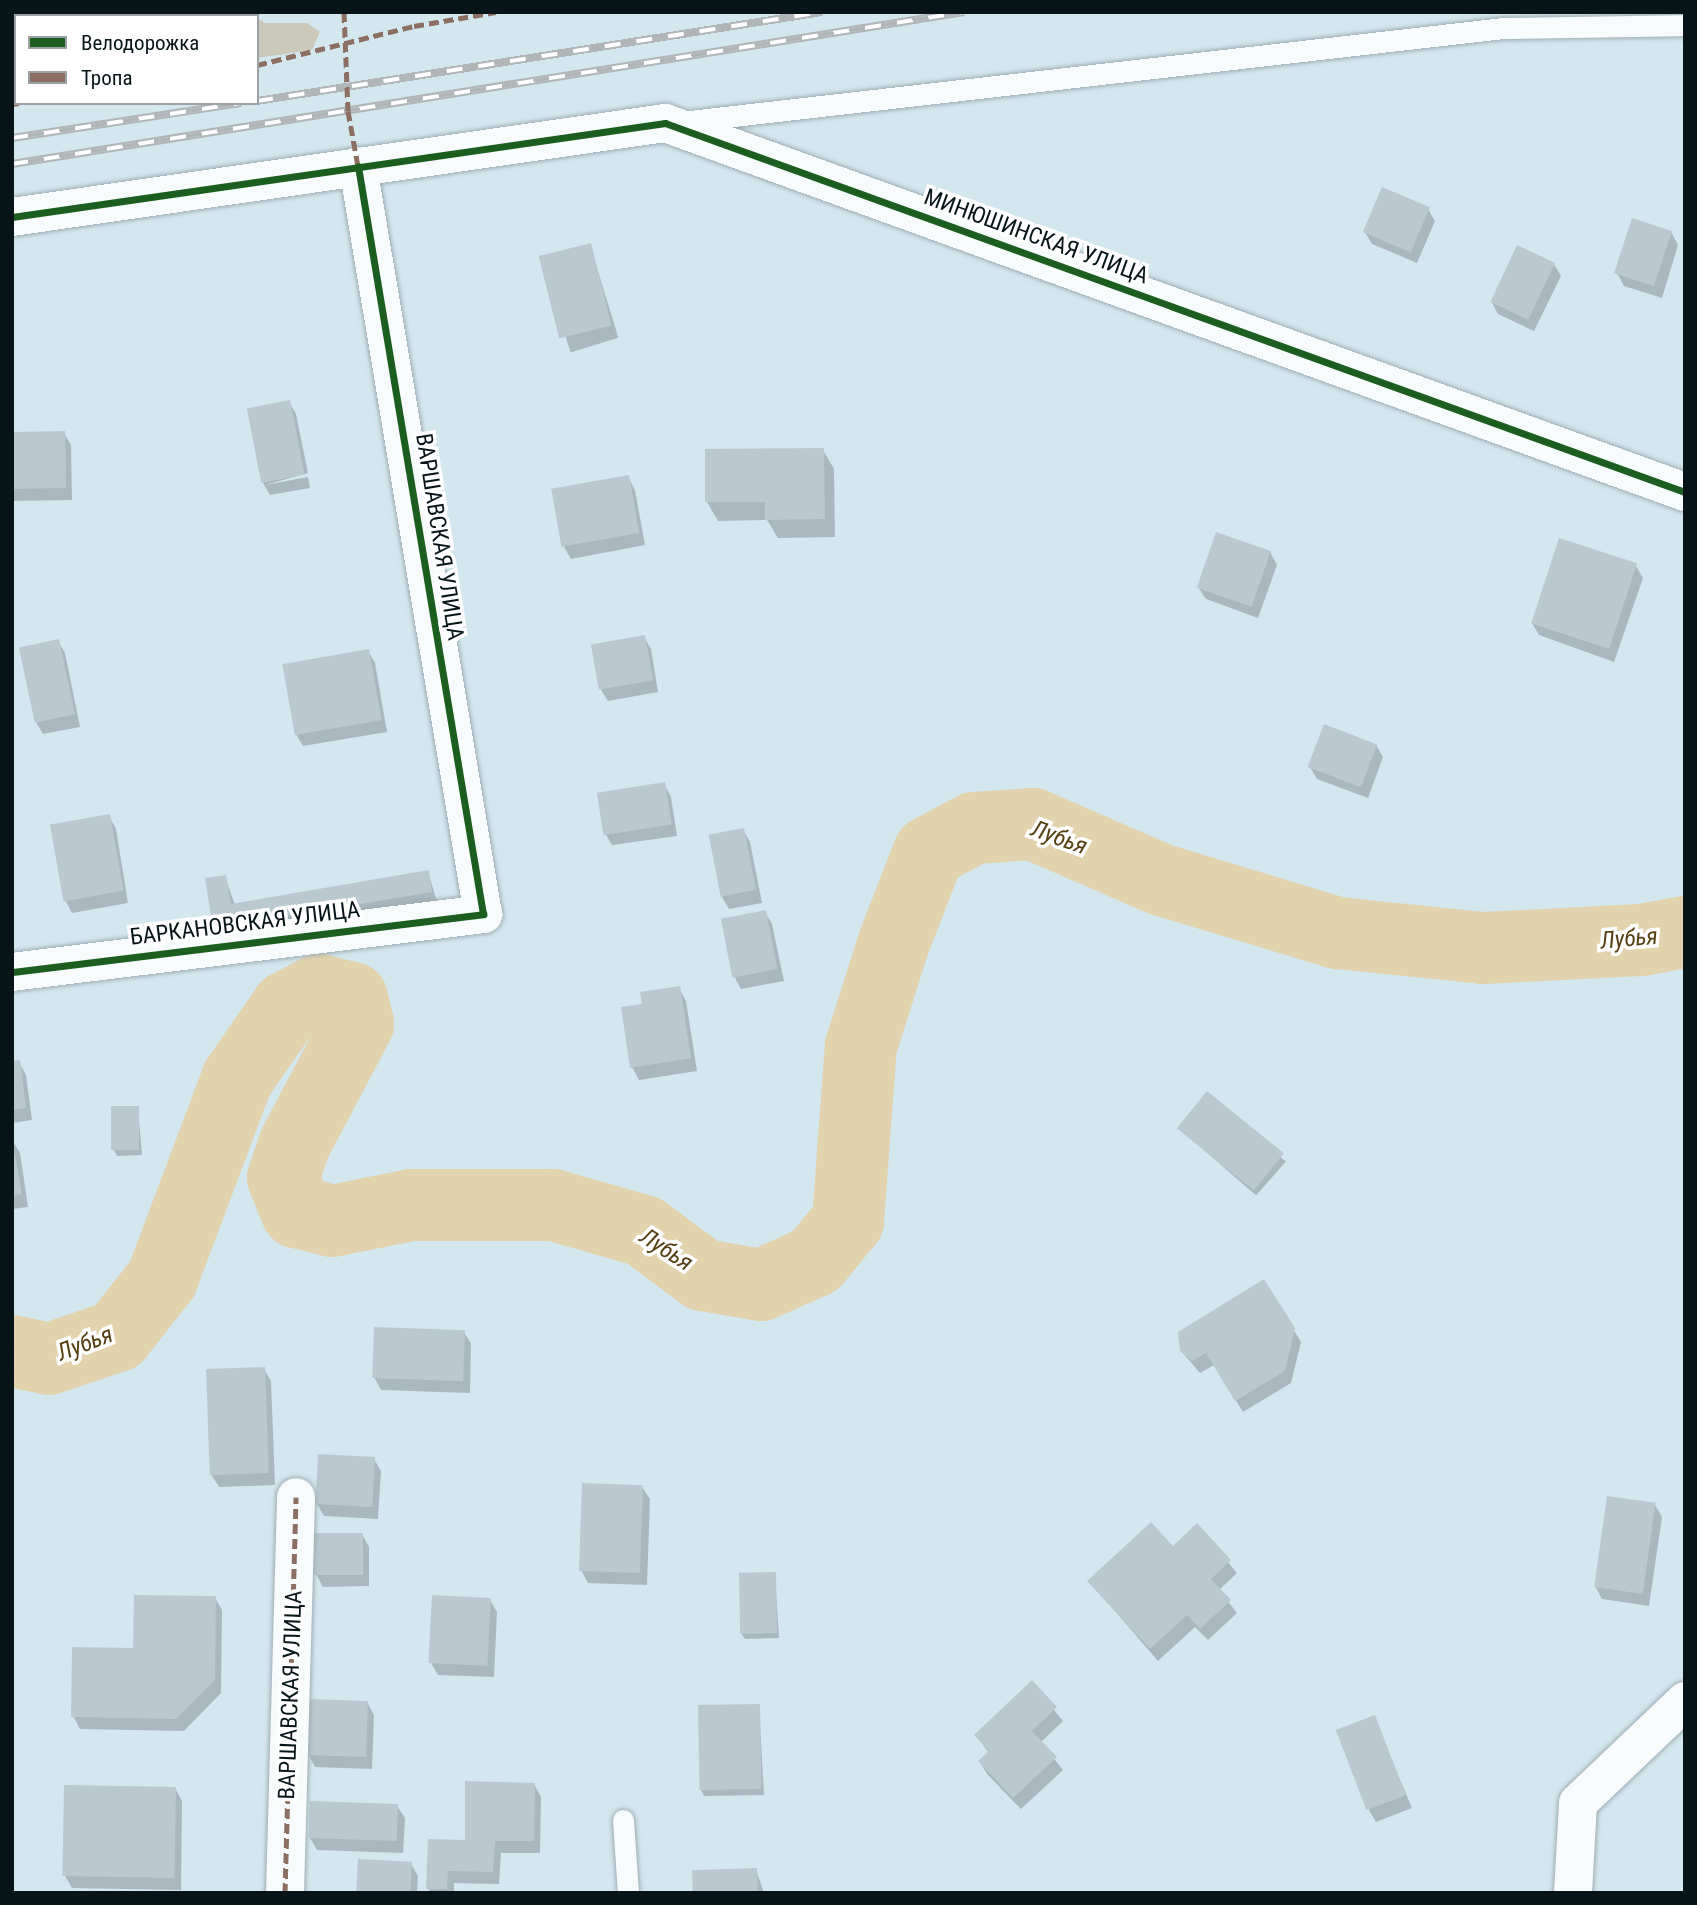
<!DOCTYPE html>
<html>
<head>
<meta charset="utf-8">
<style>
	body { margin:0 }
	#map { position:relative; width:1697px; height:1905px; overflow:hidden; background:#d3e7ee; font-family:"Roboto Condensed",sans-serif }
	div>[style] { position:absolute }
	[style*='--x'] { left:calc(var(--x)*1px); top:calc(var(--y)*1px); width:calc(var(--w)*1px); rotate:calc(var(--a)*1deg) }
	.green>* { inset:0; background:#cbcaba }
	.shadow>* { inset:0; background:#0003; transform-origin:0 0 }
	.river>* { height:72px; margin:-36px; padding:0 36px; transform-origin:36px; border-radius:36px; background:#e2d2ad }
	.building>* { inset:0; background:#b9c9cf; transform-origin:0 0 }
	.roads { filter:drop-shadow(0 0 2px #9eadb3) drop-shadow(0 0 2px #9eadb3) }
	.lane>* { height:21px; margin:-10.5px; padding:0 10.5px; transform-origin:10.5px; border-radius:10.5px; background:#f8fbfc }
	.street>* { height:38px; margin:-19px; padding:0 19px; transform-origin:19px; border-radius:19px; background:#f8fbfc }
	.rail>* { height:8px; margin-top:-4px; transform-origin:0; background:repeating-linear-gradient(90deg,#fff 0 16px,#b0b5b7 0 32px); box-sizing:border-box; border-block:2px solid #b0b5b7 }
	.quiet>* { height:5px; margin-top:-2.5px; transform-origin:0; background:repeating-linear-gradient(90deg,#8d6e63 0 10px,transparent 0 15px) }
	.cycleway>* { height:7px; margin:-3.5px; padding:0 3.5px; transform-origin:3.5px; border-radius:3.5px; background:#1b5e20 }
	span { translate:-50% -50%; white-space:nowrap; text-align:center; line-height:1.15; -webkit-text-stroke:7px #fff; paint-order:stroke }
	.street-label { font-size:23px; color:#071418 }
	.water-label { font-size:24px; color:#564115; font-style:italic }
	.frame { position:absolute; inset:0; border:14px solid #071418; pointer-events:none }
	.legend { position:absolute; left:14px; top:14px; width:245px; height:91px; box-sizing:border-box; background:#fff; border:2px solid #9ca1a3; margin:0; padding:9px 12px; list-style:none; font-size:21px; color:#071418 }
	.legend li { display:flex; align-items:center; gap:14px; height:35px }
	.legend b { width:35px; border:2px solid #9ca1a3 }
</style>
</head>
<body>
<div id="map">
	<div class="green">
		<i style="clip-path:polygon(12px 12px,248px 12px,253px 16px,16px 16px,12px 95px)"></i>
		<i style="clip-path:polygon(257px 18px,265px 23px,307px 23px,320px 32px,312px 50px,257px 58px)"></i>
	</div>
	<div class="shadow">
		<i style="clip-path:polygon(1428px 209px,1435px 221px,1417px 263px,1372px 244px,1365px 232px)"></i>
		<i style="clip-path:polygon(1671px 232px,1678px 245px,1662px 298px,1624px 286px,1617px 273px)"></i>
		<i style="left:590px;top:245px;width:97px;height:50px;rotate:73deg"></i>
		<i style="clip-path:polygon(1554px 264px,1561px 276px,1534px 331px,1498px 314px,1491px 301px)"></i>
		<i style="clip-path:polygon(289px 402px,296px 414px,308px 473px,265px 485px,308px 477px,310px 488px,270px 495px,263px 483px)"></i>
		<i style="clip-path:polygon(12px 433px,64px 433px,71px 445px,72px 500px,12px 501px)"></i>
		<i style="clip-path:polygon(823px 450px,834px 469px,835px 537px,778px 538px,767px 520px,718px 521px,707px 502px)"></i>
		<i style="clip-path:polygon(628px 477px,635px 490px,645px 545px,571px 559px,564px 547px)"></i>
		<i style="clip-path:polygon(1270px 552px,1277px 565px,1258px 618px,1206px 599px,1198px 587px)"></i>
		<i style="clip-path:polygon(1636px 566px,1643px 578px,1614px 662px,1539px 635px,1532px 623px)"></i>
		<i style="clip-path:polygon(644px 637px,651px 649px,658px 692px,608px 701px,600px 688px)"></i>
		<i style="clip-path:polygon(58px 641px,65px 653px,80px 727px,43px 734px,36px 722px,21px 648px)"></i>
		<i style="clip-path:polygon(368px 651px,375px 663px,387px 732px,303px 746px,296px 734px)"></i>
		<i style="clip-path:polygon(1376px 745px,1383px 757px,1368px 798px,1317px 779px,1310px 767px)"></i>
		<i style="clip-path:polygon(664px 784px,671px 797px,677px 836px,612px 845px,605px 833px)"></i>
		<i style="clip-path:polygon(109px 816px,116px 829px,128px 903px,72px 913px,65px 900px)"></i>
		<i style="clip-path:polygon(743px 830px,750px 842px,762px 903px,729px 909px,722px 897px)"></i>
		<i style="clip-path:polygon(428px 872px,438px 905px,222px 941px,225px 877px,235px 905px)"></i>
		<i style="clip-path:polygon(765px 912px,772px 924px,784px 981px,741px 989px,734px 976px)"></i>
		<i style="clip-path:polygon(679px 988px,686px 1001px,697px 1071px,639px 1080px,632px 1067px,645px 1005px)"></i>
		<i style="clip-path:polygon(19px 1062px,26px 1075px,32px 1120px,12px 1123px,12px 1063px)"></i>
		<i style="left:1208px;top:1094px;width:103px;height:45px;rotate:41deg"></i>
		<i style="clip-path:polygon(138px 1108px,142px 1155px,117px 1156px,114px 1150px)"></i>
		<i style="clip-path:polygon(12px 1140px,20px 1153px,28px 1207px,12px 1209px)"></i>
		<i style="clip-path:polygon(1293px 1329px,1301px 1342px,1291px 1383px,1243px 1412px,1214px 1365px,1200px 1373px,1181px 1351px)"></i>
		<i style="clip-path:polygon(464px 1332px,471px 1344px,470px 1393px,381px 1390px,374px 1377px)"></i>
		<i style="clip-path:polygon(264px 1369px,271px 1381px,275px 1485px,219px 1487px,211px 1474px)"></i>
		<i style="clip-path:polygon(374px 1459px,381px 1471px,378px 1519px,324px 1516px,317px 1504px)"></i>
		<i style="clip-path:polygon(642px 1487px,650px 1499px,647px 1585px,588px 1583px,581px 1570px)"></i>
		<i style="clip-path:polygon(1655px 1505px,1662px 1517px,1649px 1606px,1602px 1599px,1595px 1586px)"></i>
		<i style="clip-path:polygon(1197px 1526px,1237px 1573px,1219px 1590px,1237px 1613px,1208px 1640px,1195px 1627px,1158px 1661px,1089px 1581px,1173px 1548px)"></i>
		<i style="clip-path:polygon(362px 1534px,369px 1547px,369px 1586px,323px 1587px,316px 1574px)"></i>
		<i style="clip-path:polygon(775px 1574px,779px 1638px,745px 1639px,741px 1633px)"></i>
		<i style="clip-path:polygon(215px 1598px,222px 1610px,221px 1693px,184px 1731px,80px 1729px,73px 1716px,135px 1650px)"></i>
		<i style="clip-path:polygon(490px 1600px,497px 1612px,494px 1677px,438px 1675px,431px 1663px)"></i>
		<i style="clip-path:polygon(1032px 1683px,1063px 1721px,1041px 1742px,1063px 1770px,1021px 1809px,987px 1774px,980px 1762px,989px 1753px,976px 1735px)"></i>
		<i style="clip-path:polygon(367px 1702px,374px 1715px,372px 1769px,315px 1767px,308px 1754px)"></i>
		<i style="clip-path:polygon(759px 1706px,764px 1795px,704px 1796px,701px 1790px)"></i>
		<i style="clip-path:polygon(1374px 1718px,1412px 1808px,1376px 1822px,1369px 1810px)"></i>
		<i style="clip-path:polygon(534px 1784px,541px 1797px,540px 1853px,501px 1853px,499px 1884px,454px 1883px,454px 1893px,430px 1893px,428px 1888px,466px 1842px)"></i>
		<i style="clip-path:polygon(175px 1788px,182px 1801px,181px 1890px,72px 1888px,65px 1876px)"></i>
		<i style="clip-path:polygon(397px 1806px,405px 1818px,403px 1853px,317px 1850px,310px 1838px)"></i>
		<i style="clip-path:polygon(411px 1864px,418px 1876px,417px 1893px,358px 1893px)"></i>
		<i style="clip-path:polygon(756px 1870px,764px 1893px,695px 1893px)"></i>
	</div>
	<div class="river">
		<i style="--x:12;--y:1351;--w:38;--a:12"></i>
		<i style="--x:49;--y:1359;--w:72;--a:-18.7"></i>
		<i style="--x:117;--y:1336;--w:73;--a:-51.7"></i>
		<i style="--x:162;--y:1279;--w:214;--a:-69.4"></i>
		<i style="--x:237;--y:1079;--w:88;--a:-55.2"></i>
		<i style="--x:287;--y:1007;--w:36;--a:-28"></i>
		<i style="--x:319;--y:990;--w:34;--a:14"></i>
		<i style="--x:352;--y:998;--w:27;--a:77"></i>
		<i style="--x:358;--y:1024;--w:135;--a:117.9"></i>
		<i style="--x:295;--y:1143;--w:37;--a:109"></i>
		<i style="--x:283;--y:1178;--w:37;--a:68"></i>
		<i style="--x:297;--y:1212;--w:36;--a:14"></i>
		<i style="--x:332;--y:1221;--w:81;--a:-11.4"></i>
		<i style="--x:411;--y:1205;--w:142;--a:0"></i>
		<i style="--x:553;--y:1205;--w:95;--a:15.9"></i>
		<i style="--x:644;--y:1231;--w:74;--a:36.7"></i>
		<i style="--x:703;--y:1275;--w:59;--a:9.8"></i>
		<i style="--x:761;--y:1285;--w:59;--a:-24"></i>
		<i style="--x:815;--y:1261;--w:52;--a:-50.5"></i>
		<i style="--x:848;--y:1221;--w:175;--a:-85.8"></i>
		<i style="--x:861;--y:1046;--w:109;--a:-72.4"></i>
		<i style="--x:894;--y:942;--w:97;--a:-68.7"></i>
		<i style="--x:929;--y:852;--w:51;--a:-28.1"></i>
		<i style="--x:974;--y:828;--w:59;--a:-3.9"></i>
		<i style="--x:1033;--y:824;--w:141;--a:23.5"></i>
		<i style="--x:1162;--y:880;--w:184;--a:16.8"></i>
		<i style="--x:1338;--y:933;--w:146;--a:5.9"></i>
		<i style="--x:1483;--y:948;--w:158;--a:-2.9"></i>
		<i style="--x:1641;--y:940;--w:45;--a:-10.3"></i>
	</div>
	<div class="building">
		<i style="left:1382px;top:187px;width:52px;height:49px;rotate:23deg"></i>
		<i style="left:1632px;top:218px;width:42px;height:58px;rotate:18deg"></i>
		<i style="left:591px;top:243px;width:85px;height:54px;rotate:76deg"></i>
		<i style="left:1517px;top:245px;width:42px;height:63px;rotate:25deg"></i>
		<i style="left:290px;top:400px;width:76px;height:44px;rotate:79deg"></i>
		<i style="left:65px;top:431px;width:57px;height:53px;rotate:89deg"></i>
		<i style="clip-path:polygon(824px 448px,825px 519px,765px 520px,765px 502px,705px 502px,705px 449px)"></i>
		<i style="left:629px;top:475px;width:59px;height:79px;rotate:80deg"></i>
		<i style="left:1216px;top:532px;width:58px;height:59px;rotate:19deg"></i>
		<i style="left:1559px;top:538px;width:82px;height:90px;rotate:18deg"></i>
		<i style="left:645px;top:635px;width:46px;height:55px;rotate:80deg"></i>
		<i style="left:59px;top:639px;width:77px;height:41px;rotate:78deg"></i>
		<i style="left:369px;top:649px;width:72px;height:88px;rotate:80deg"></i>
		<i style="left:1324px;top:724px;width:57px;height:46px;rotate:21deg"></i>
		<i style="left:665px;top:782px;width:43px;height:69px;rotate:81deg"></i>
		<i style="left:110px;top:814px;width:78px;height:61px;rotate:80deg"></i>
		<i style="left:744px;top:828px;width:63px;height:36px;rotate:79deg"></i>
		<i style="clip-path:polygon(429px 870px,432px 892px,213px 929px,205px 878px,226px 875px,231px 904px)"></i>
		<i style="left:766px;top:910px;width:60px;height:46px;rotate:79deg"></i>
		<i style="clip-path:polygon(680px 986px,691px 1058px,630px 1068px,621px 1007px,642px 1004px,640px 992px)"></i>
		<i style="clip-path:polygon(20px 1060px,26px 1108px,12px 1110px,12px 1061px)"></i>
		<i style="left:1207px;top:1091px;width:99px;height:48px;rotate:39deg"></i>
		<i style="left:111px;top:1106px;width:28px;height:44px"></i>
		<i style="clip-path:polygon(12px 1139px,22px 1194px,12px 1196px)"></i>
		<i style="clip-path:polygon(1264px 1279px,1295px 1328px,1285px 1371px,1235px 1401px,1206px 1353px,1192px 1361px,1180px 1351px,1178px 1332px)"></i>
		<i style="left:374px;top:1327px;width:91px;height:51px;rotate:2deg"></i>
		<i style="left:265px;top:1367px;width:106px;height:59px;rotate:88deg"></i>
		<i style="left:318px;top:1454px;width:57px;height:50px;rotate:3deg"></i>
		<i style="left:582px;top:1483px;width:61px;height:88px;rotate:2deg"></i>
		<i style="left:1607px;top:1496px;width:49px;height:92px;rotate:8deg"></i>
		<i style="clip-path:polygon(1151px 1522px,1173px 1546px,1197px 1523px,1231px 1560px,1211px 1579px,1231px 1600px,1200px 1629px,1187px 1615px,1150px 1649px,1087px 1581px)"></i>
		<i style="left:313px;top:1533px;width:50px;height:42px"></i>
		<i style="left:776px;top:1572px;width:61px;height:37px;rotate:89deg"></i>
		<i style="clip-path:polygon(134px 1595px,216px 1596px,215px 1680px,176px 1719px,71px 1717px,72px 1647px,133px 1648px)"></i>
		<i style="left:432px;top:1595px;width:59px;height:68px;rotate:3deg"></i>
		<i style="clip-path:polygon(1032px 1680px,1057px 1707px,1032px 1731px,1057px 1757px,1013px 1798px,978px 1761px,989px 1751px,974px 1735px)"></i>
		<i style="left:308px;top:1699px;width:60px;height:56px;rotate:2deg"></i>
		<i style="left:760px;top:1704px;width:85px;height:62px;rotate:89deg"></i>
		<i style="left:1375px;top:1715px;width:86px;height:42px;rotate:69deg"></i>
		<i style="clip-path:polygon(465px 1781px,535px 1783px,534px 1841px,495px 1841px,493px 1872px,448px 1871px,447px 1889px,426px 1889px,428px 1839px,465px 1840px)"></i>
		<i style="left:64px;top:1785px;width:112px;height:91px;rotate:1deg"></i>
		<i style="left:310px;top:1801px;width:88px;height:37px;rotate:2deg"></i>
		<i style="left:358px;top:1859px;width:54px;height:34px;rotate:3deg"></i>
		<i style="left:757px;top:1868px;width:25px;height:65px;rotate:88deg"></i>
	</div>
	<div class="roads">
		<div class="lane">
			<i style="--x:681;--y:122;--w:828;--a:-6.52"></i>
			<i style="--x:1504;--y:28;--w:181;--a:-0.9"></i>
			<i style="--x:623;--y:1820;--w:73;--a:86.1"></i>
		</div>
		<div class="street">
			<i style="--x:12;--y:217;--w:660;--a:-8.19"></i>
			<i style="--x:665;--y:123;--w:1085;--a:19.89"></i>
			<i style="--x:12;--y:972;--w:475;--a:-7"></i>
			<i style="--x:483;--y:914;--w:758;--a:-99.49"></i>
			<i style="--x:285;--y:1893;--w:396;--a:-88.4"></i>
			<i style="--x:1573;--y:1893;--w:90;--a:-86.8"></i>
			<i style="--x:1578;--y:1803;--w:148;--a:-43.6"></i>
		</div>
	</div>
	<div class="rail">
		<i style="--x:257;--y:101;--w:572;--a:-8.95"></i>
		<i style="--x:12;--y:138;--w:232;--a:-8.7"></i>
		<i style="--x:12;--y:164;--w:964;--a:-9.07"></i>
	</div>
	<div class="quiet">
		<i style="--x:344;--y:12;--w:99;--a:87.7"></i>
		<i style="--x:348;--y:111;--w:56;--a:79.7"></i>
		<i style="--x:257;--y:65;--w:162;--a:-14"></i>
		<i style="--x:414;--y:26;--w:83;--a:-9.7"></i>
		<i style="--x:12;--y:104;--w:7;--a:-8"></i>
		<i style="--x:285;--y:1893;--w:396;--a:-88.4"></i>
	</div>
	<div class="cycleway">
		<i style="--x:12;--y:217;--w:660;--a:-8.19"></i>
		<i style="--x:665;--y:123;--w:1085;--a:19.89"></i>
		<i style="--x:12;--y:972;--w:475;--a:-7"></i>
		<i style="--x:483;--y:914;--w:758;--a:-99.49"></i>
	</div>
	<div class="street-label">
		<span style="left:1036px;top:237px;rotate:20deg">МИНЮШИНСКАЯ УЛИЦА</span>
		<span style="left:439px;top:537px;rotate:81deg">ВАРШАВСКАЯ УЛИЦА</span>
		<span style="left:245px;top:924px;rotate:-7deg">БАРКАНОВСКАЯ УЛИЦА</span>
		<span style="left:291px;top:1695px;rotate:-88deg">ВАРШАВСКАЯ УЛИЦА</span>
	</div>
	<div class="water-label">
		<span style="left:1059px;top:838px;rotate:20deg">Лубья</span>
		<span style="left:1629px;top:939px;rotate:-5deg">Лубья</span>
		<span style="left:666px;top:1250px;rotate:33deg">Лубья</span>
		<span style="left:85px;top:1344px;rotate:-21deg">Лубья</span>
	</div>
	<div class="frame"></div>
	<ul class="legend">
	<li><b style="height:9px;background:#1b5e20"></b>Велодорожка</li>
	<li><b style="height:9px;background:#8d6e63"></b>Тропа</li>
	</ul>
</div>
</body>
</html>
